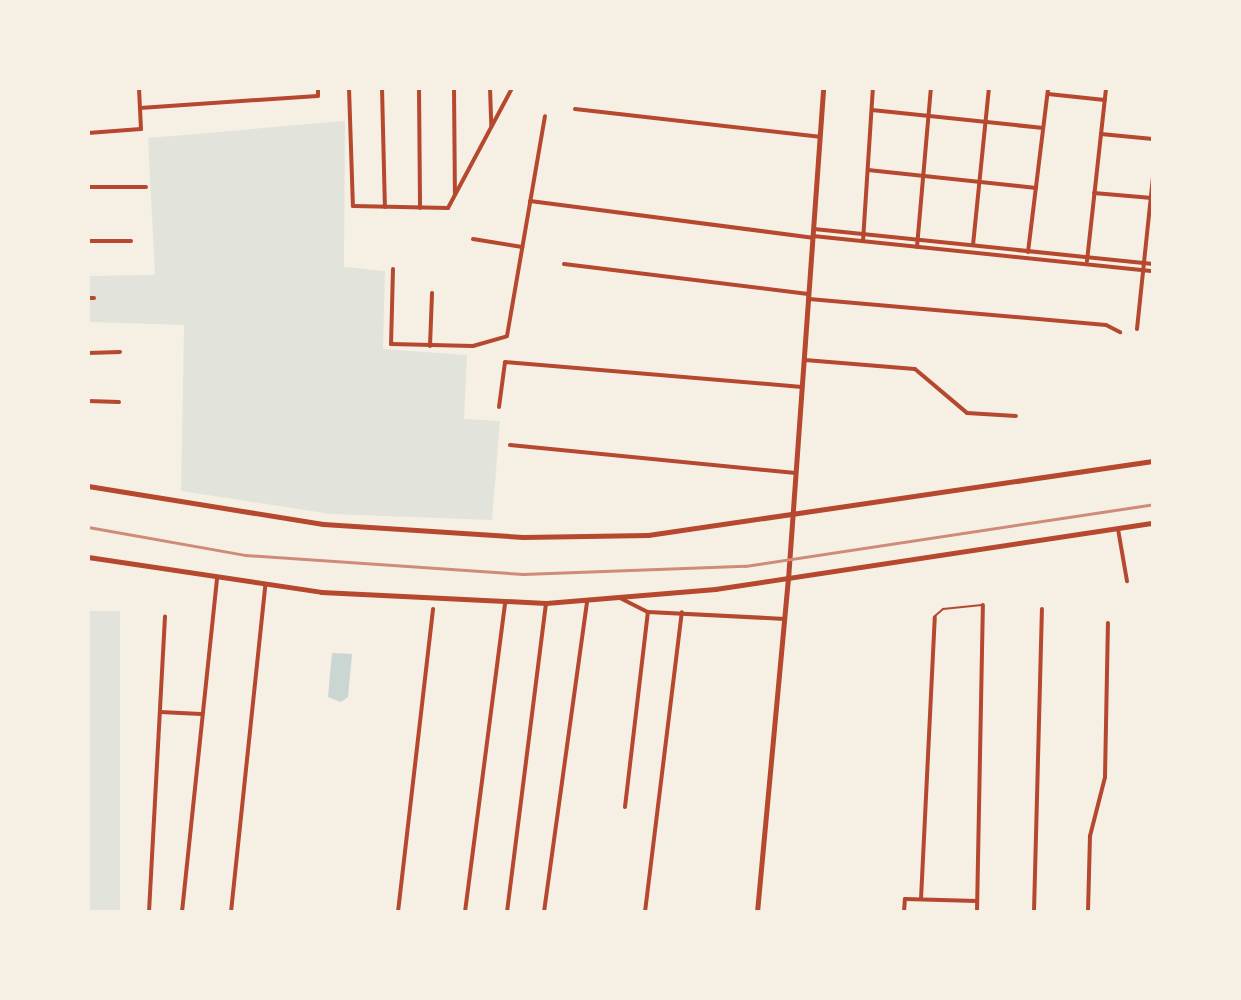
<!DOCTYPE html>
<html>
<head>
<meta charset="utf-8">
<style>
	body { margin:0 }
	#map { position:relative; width:1241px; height:1000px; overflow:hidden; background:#f6efe4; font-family:Roboto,sans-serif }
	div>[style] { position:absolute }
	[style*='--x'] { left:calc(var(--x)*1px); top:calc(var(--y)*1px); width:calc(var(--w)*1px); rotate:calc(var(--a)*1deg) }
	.green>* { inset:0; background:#e2e4dc; transform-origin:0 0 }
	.water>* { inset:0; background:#c9d6d2 }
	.service>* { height:2px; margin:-1px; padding:0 1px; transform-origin:1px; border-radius:1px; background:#b5482f }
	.minor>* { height:4px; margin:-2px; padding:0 2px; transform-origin:2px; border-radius:2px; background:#b5482f }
	.tertiary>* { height:5px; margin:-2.5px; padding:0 2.5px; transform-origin:2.5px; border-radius:2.5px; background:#b5482f }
	.rail>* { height:3px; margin:-1.5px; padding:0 1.5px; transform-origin:1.5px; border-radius:1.5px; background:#cf8b77 }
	span { translate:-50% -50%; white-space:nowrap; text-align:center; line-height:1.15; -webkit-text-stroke:6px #f6efe4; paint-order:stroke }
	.frame { position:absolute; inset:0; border:90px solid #f6efe4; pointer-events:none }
</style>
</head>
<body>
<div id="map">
	<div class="green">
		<i style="clip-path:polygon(345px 121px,344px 267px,385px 271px,383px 349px,467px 355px,464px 419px,500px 421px,492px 520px,331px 514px,181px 491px,184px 325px,88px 322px,88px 276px,155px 275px,148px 138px)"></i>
		<i style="left:88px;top:611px;width:32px;height:301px"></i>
	</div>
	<div class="water">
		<i style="clip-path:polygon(332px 653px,352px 654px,348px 697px,341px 702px,328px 697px)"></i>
	</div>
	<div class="service">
		<i style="--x:935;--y:616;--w:11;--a:-41"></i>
		<i style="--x:943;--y:609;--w:39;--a:-6"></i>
	</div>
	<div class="minor">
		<i style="--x:349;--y:88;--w:118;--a:88.1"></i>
		<i style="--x:353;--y:206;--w:95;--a:1.2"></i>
		<i style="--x:448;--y:208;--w:136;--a:-61.9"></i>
		<i style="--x:382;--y:88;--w:119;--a:88.6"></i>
		<i style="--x:419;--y:88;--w:120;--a:89.5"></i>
		<i style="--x:454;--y:88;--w:106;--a:89.5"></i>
		<i style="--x:490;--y:88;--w:38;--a:88"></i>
		<i style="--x:1048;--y:94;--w:57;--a:6"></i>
		<i style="--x:140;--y:108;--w:178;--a:-3.9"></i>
		<i style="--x:318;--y:96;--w:8;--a:-90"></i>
		<i style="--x:575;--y:109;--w:246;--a:6.5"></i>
		<i style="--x:872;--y:110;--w:172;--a:6"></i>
		<i style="--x:88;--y:133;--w:53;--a:-4.3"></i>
		<i style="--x:141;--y:129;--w:41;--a:-92.8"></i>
		<i style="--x:1101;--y:134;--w:52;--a:5.5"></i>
		<i style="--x:868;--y:170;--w:169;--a:6.1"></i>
		<i style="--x:88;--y:187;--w:58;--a:0"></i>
		<i style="--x:1094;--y:193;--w:58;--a:4.9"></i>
		<i style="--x:530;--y:201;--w:285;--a:7.4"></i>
		<i style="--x:814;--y:229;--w:341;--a:5.9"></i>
		<i style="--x:813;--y:236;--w:342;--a:5.9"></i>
		<i style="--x:473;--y:239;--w:50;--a:9.3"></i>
		<i style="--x:88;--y:241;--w:43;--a:0"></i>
		<i style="--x:863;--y:241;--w:153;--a:-86.3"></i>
		<i style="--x:973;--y:245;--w:158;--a:-84.2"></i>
		<i style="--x:917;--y:247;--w:160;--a:-85"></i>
		<i style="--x:1028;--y:252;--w:165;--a:-83"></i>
		<i style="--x:1087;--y:261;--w:174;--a:-83.7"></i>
		<i style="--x:564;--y:264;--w:246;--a:7"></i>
		<i style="--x:393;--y:269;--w:75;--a:91.5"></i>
		<i style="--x:391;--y:344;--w:82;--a:1.4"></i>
		<i style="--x:473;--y:346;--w:35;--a:-16"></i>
		<i style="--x:507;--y:336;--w:223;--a:-80.2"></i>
		<i style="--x:88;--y:298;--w:6;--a:0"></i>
		<i style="--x:809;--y:299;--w:298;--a:5"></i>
		<i style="--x:1106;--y:325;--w:16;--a:27"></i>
		<i style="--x:1137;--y:329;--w:154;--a:-84"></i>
		<i style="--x:430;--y:346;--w:53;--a:-87.8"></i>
		<i style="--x:88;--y:353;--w:32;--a:-2"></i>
		<i style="--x:805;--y:360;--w:110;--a:4.7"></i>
		<i style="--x:915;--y:369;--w:68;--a:40.2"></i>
		<i style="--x:967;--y:413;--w:49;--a:3.5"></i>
		<i style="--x:88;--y:401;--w:31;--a:2"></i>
		<i style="--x:499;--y:407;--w:45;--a:-82.4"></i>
		<i style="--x:505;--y:362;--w:298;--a:4.8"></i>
		<i style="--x:510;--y:445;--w:287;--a:5.6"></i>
		<i style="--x:1118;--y:529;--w:53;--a:80.2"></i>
		<i style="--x:620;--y:598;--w:31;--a:27"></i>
		<i style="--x:648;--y:612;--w:137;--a:2.9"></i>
		<i style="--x:1153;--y:657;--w:112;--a:90"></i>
		<i style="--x:160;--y:712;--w:41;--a:2.8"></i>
		<i style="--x:625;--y:807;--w:196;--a:-83.3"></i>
		<i style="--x:921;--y:899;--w:282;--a:-87.2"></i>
		<i style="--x:149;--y:912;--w:296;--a:-86.9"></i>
		<i style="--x:182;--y:912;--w:335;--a:-84"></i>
		<i style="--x:231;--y:912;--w:327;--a:-84"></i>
		<i style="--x:398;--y:912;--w:305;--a:-83.4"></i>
		<i style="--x:465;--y:912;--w:313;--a:-82.6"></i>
		<i style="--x:507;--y:912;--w:311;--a:-82.8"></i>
		<i style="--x:544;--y:912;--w:314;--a:-82.1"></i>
		<i style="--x:645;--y:912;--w:302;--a:-83"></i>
		<i style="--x:904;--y:912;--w:13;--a:-86"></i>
		<i style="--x:905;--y:899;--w:72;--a:1.6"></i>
		<i style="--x:977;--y:912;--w:307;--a:-88.9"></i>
		<i style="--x:1034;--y:912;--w:303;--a:-88.5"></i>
		<i style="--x:1088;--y:912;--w:76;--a:-88.5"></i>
		<i style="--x:1090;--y:836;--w:61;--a:-75.7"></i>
		<i style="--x:1105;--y:777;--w:154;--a:-88.9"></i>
	</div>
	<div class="tertiary">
		<i style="--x:88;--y:486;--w:238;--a:9.2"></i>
		<i style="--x:323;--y:524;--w:200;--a:3.7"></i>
		<i style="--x:523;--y:537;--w:125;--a:-0.9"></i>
		<i style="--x:648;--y:535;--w:510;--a:-8.34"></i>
		<i style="--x:88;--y:557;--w:236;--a:8.5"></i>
		<i style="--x:321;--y:592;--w:225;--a:2.8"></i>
		<i style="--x:546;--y:603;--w:170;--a:-4.7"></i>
		<i style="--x:715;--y:589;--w:443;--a:-8.6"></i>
		<i style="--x:757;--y:912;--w:334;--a:-84.7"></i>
		<i style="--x:788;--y:579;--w:492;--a:-85.9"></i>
	</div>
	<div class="rail">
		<i style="--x:88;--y:527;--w:159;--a:10.1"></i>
		<i style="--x:245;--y:555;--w:279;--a:3.9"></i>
		<i style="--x:523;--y:574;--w:222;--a:-2.1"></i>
		<i style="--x:745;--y:566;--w:413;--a:-8.6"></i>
	</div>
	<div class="frame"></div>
</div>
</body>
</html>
